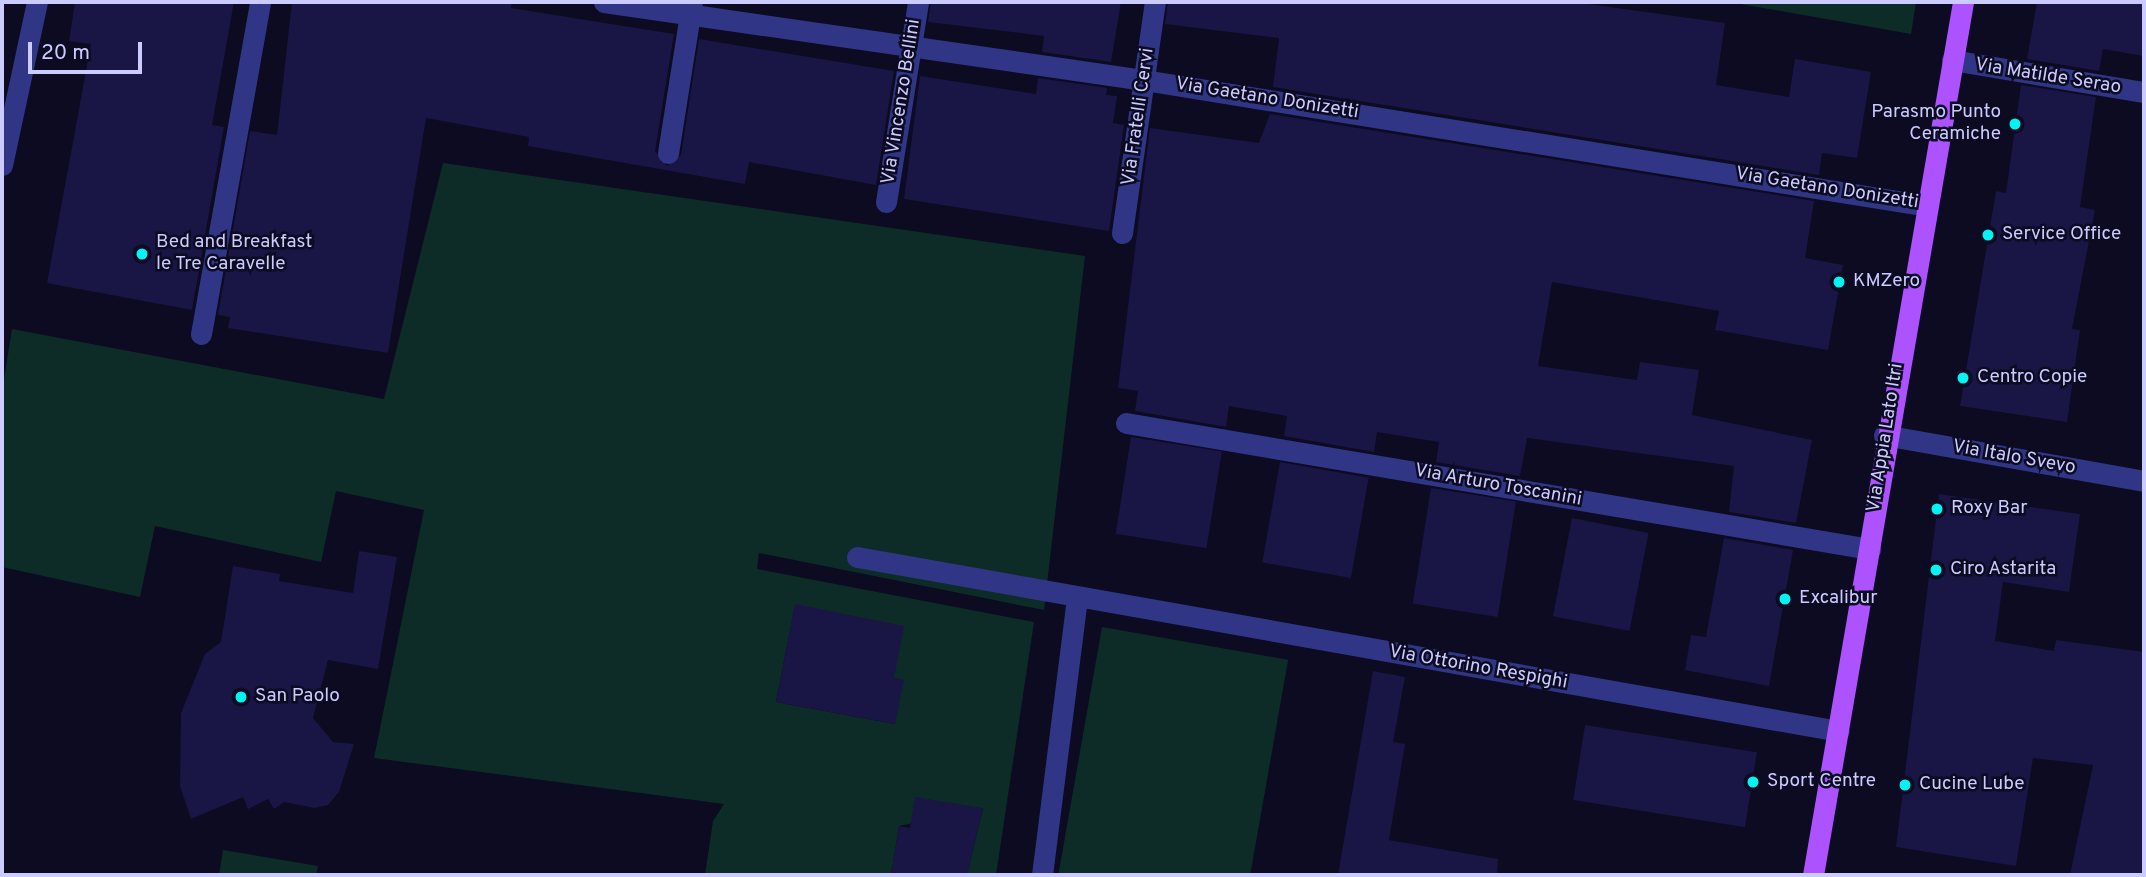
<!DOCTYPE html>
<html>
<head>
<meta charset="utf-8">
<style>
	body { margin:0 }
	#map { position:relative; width:2146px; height:877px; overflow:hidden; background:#0c0b21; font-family:Overpass,sans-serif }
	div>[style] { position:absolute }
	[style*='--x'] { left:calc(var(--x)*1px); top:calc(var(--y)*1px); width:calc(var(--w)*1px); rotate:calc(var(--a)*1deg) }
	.green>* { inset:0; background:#0d2c27; transform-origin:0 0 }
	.building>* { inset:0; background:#191544; transform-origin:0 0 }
	.minor>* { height:21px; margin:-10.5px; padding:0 10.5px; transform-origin:10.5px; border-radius:10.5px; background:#303685 }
	.major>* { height:21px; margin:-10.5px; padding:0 10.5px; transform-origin:10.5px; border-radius:10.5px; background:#ac52ff }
	.dots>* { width:19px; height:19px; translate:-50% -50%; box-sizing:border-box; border:4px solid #0c0b21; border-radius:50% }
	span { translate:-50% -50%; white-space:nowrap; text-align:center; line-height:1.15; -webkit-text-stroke:5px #0c0b21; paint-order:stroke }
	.street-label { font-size:19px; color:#cbcbff }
	.poi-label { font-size:19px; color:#cbcbff }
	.right { translate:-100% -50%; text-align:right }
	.left { translate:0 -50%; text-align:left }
	.frame { position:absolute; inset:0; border:4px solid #cbcbff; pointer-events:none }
	.scale { position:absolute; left:28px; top:42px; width:114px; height:32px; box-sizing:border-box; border:4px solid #cbcbff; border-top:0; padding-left:9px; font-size:21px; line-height:24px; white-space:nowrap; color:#cbcbff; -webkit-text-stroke:5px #0c0b21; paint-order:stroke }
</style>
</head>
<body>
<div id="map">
	<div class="green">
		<i style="clip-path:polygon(1729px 2px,1916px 2px,1911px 34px)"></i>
		<i style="clip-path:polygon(evenodd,443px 163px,1085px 256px,1044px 610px,759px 553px,757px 569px,1034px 622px,996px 875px,967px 875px,983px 808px,899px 826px,891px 875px,705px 875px,713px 821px,724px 804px,374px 758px,424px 510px,336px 491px,321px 562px,155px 526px,140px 597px,2px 567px,2px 392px,12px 329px,384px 399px,443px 163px,795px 605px,894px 678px,895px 724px,776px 702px,795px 605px)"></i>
		<i style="left:1102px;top:627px;width:189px;height:250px;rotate:10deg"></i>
		<i style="clip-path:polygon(223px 850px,318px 866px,316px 875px,219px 875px)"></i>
	</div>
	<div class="building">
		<i style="clip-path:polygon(75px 2px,234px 2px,212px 125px,224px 127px,192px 310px,47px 283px,91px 44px,69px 41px)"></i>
		<i style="clip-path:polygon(292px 2px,512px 2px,511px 8px,674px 34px,655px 151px,667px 166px,681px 155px,699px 39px,894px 71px,876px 185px,749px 162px,745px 184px,528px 146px,529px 137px,426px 118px,388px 353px,228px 328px,230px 317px,218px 315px,250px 131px,277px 135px)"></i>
		<i style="clip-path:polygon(931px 2px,1121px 2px,1111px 62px,1042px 52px,1044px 36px,928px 22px)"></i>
		<i style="clip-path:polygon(1168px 2px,1574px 2px,1725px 23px,1716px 85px,1789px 97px,1795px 59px,1871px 72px,1857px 158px,1822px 153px,1819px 175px,1273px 87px,1279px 38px,1165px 24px)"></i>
		<i style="clip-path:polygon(2037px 2px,2144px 2px,2144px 56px,2103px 49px,2099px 71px,2027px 59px)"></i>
		<i style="clip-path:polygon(920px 76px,1036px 94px,1038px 78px,1107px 88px,1106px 95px,1117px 96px,1113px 123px,1124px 125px,1109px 231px,904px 199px)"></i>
		<i style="clip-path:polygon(2021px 85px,2096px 97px,2080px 207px,2095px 210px,2072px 329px,2080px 330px,2067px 422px,1960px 406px,1996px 191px,2006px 193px)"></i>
		<i style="clip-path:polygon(1270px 114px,1814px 201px,1805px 258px,1843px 265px,1828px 350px,1715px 330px,1719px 311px,1552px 282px,1538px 366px,1637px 380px,1640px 362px,1699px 370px,1692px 415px,1812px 440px,1796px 523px,1729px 512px,1734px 466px,1527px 438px,1520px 476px,1436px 462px,1439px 442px,1377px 432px,1374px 452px,1284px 436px,1287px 416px,1229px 406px,1226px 427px,1135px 411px,1138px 391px,1118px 388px,1150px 128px,1259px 143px)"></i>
		<i style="left:1131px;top:437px;width:92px;height:98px;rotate:9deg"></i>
		<i style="left:1280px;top:462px;width:90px;height:102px;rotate:10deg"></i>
		<i style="left:1431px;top:488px;width:86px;height:117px;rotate:9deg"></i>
		<i style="clip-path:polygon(1939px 494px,2080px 514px,2069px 592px,2003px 582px,1995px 641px,2054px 651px,2056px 640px,2144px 652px,2144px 875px,2070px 875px,2093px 765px,2033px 758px,2016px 866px,1896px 847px)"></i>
		<i style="left:1572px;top:518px;width:78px;height:100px;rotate:11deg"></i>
		<i style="clip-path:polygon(1724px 538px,1793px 550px,1769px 686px,1685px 670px,1691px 635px,1706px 637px)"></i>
		<i style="clip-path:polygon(359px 551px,397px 557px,378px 669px,328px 660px,313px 718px,333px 742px,354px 744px,339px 792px,328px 805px,314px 808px,284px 802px,274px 809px,268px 799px,248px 809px,243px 797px,191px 819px,180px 786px,181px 713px,205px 654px,221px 642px,233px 566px,280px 574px,279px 581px,353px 593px)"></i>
		<i style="clip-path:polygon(795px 604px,904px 626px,894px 678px,904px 680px,895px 724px,776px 702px)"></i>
		<i style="clip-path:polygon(1373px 671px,1405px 677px,1393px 742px,1405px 744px,1389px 840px,1498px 859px,1497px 875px,1338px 875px)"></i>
		<i style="left:1585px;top:725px;width:174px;height:76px;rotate:9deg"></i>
		<i style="clip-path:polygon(915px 797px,983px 808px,967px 875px,891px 875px,899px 826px,910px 828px)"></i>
	</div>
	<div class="minor">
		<i style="--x:604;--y:2;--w:546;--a:8.22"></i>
		<i style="--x:1144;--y:80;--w:794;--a:9.13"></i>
		<i style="--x:1952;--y:60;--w:195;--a:9.5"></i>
		<i style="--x:668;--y:153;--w:153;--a:-81"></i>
		<i style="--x:2;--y:165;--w:167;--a:-77.9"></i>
		<i style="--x:886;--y:202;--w:203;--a:-80.9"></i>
		<i style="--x:1122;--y:233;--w:233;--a:-81.9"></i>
		<i style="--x:201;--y:334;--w:337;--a:-79.9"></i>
		<i style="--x:1126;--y:423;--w:755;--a:9.61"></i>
		<i style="--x:1884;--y:435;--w:264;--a:10"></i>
		<i style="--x:857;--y:557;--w:997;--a:10.05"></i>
		<i style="--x:1042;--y:875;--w:279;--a:-82.8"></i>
	</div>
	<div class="major">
		<i style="--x:1813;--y:875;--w:886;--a:-80.25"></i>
	</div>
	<div class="dots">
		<i style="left:2015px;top:124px;background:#00f6f5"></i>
		<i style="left:1988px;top:235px;background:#00f6f5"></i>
		<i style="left:142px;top:254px;background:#00f6f5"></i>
		<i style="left:1839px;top:282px;background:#00f6f5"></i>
		<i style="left:1963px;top:378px;background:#00f6f5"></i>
		<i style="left:1937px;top:509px;background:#00f6f5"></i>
		<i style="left:1936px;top:570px;background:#00f6f5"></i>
		<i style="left:1785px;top:599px;background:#00f6f5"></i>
		<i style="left:241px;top:697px;background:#00f6f5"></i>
		<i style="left:1753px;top:782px;background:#00f6f5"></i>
		<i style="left:1905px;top:785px;background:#00f6f5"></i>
	</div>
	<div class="street-label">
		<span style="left:2048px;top:77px;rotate:9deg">Via Matilde Serao</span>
		<span style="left:1267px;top:99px;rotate:9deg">Via Gaetano Donizetti</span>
		<span style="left:902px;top:102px;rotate:-81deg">Via Vincenzo Bellini</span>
		<span style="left:1139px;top:117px;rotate:-82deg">Via Fratelli Cervi</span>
		<span style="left:1827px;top:189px;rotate:9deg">Via Gaetano Donizetti</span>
		<span style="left:1886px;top:438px;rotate:-81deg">Via Appia Lato Itri</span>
		<span style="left:2014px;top:458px;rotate:10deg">Via Italo Svevo</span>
		<span style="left:1498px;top:486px;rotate:10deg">Via Arturo Toscanini</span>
		<span style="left:1478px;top:668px;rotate:10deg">Via Ottorino Respighi</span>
	</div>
	<div class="poi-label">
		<span class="right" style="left:2001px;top:124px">Parasmo Punto<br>Ceramiche</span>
		<span class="left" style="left:2002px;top:235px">Service Office</span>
		<span class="left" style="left:156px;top:254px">Bed and Breakfast<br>le Tre Caravelle</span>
		<span class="left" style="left:1853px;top:282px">KMZero</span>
		<span class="left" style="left:1977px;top:378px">Centro Copie</span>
		<span class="left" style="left:1951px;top:509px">Roxy Bar</span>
		<span class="left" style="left:1950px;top:570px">Ciro Astarita</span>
		<span class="left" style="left:1799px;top:599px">Excalibur</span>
		<span class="left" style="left:255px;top:697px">San Paolo</span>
		<span class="left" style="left:1767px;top:782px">Sport Centre</span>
		<span class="left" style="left:1919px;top:785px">Cucine Lube</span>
	</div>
	<div class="frame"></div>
	<div class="scale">20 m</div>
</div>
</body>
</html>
